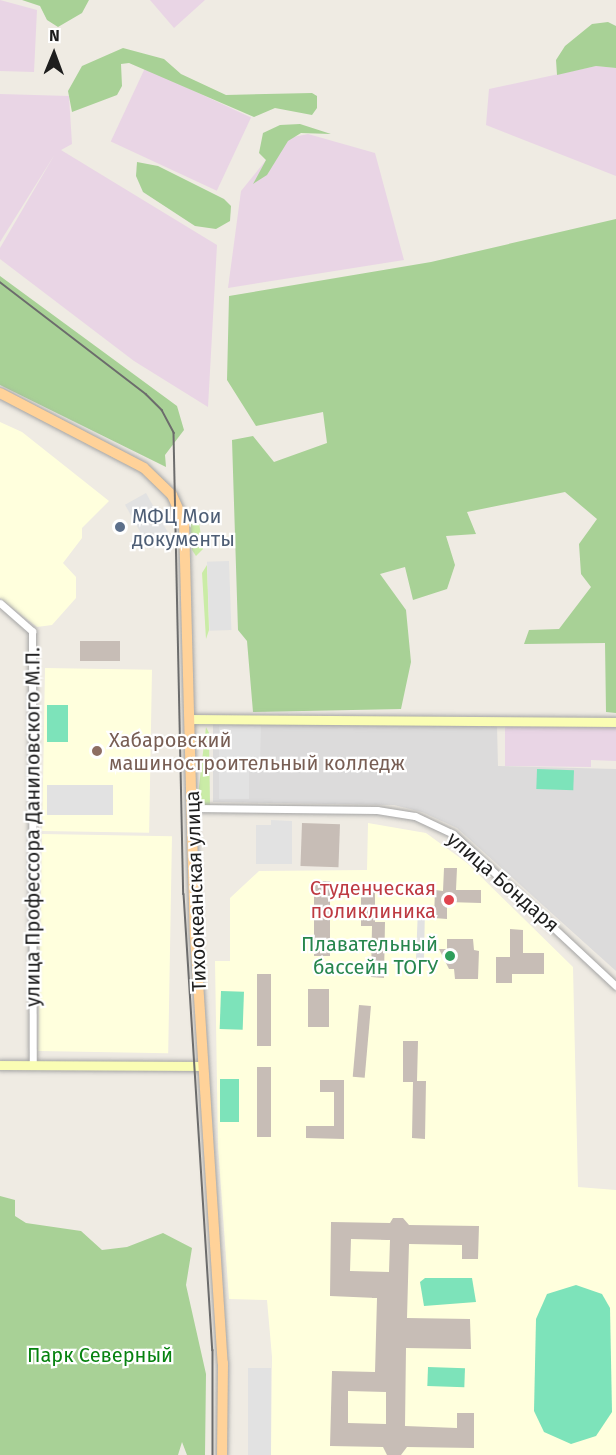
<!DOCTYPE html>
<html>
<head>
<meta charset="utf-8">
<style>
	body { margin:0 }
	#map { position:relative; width:616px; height:1455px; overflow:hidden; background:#efebe3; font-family:"Fira Sans",sans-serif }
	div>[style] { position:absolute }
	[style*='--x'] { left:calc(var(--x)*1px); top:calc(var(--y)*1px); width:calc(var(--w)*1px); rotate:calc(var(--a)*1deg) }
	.residential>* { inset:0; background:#dcdbdb }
	.industrial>* { inset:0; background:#e9d5e5; transform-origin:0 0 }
	.education>* { inset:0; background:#ffd; transform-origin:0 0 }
	.grass>* { inset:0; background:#caeca6 }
	.forest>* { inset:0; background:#a8d196 }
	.pitch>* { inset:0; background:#7de3ba; transform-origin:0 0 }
	.parking>* { inset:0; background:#e2e2e2; transform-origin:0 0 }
	.building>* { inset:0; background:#c7bdb6; transform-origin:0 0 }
	.roads { filter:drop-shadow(0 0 2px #a5a5a5) drop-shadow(0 0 2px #a5a5a5) }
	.minor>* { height:7px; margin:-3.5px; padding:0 3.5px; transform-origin:3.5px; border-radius:3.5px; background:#fff }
	.secondary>* { height:9px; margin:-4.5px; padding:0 4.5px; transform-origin:4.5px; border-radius:4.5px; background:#fafdb4 }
	.primary>* { height:10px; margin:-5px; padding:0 5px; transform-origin:5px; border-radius:5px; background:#ffd299 }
	.tram>* { height:1.5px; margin:-0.75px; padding:0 0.75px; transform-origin:0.75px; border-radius:0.75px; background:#6c6c6c }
	.dots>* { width:16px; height:16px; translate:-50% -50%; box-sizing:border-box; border:3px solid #fff; border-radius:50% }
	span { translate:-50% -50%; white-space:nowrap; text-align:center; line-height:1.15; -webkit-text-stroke:4.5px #fff; paint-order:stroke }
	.service-label { font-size:20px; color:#4e5e75 }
	.left { translate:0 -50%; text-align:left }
	.education-label { font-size:20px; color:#785e54 }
	.street-label { font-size:20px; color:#1e1e1e }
	.health-label { font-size:20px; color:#be3a42 }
	.right { translate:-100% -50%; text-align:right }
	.leisure-label { font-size:20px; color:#27864d }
	.park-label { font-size:20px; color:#06820f }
	.north { position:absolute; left:24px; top:24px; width:60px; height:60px; -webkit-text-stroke:4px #fff; paint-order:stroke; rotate:1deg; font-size:16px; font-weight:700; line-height:24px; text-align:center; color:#1e1e1e }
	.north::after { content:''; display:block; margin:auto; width:21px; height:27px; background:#1e1e1e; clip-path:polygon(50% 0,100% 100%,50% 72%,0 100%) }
</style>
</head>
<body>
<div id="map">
	<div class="residential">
		<i style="clip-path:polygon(213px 721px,497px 725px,498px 766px,616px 769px,616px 971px,457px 828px,422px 812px,394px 805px,213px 802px)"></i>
	</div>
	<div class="industrial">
		<i style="clip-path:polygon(0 0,37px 10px,34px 72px,0 71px)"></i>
		<i style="clip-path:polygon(150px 0,205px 0,174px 28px)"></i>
		<i style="clip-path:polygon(596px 66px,616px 68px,616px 176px,486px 125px,489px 89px)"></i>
		<i style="left:145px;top:68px;width:117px;height:81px;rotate:25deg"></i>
		<i style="clip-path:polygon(0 94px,69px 96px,72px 144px,61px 150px,217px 245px,208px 407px,134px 361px,0 259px,0 248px,55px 154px,0 242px)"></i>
		<i style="clip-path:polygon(308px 134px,375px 153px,404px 260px,228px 288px,241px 191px,283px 139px)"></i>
		<i style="clip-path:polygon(505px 725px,616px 726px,616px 761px,591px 760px,591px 767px,505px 766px)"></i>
	</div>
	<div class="education">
		<i style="clip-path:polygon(0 422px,22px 432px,109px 501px,82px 528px,82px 538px,63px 563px,76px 577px,76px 598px,52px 625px,37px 627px,0 598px)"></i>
		<i style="left:45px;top:668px;width:107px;height:163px;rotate:1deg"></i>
		<i style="clip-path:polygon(368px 823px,426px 833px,467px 863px,573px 967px,578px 1187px,616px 1190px,616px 1455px,271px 1455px,272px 1357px,267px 1300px,229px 1299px,218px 1147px,215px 961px,230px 961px,230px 898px,259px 871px,367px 870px)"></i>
		<i style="left:42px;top:834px;width:130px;height:217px;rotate:1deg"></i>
	</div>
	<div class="grass">
		<i style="clip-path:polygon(198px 516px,203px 549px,196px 556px,192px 550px,190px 523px)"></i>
		<i style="clip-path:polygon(207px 565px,209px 630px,206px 639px,202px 573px)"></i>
		<i style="clip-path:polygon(206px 727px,209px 733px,210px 806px,202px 805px,198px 795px)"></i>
	</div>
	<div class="forest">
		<i style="clip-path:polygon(22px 0,89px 0,82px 13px,58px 27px,47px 20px,40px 6px)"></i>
		<i style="clip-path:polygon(608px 22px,616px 26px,616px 68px,596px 66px,557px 75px,556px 60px,565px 46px,592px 24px)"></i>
		<i style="clip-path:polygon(123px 48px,164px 59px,181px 74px,226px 95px,312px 93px,317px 96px,317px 108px,312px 115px,275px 108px,254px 117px,129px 63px,121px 64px,122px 86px,117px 95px,72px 112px,68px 91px,82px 66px)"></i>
		<i style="clip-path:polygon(300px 124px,331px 134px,301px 133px,288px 141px,267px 175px,253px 184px,266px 160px,259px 153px,263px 133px,280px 125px)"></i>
		<i style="clip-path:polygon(137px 162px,158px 166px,224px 199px,231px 206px,230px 221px,216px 229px,195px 226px,143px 192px,136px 176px)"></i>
		<i style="clip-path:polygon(616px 219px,616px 713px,606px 712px,605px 643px,524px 644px,529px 630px,559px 629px,591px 587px,581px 574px,579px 544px,597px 519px,565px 492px,467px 512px,476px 534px,446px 536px,455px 565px,447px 589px,413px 600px,405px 567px,380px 574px,406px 610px,411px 662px,401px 709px,253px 712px,247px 641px,238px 630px,232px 440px,253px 436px,274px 462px,327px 443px,323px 412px,256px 426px,227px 380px,229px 296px,431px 262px)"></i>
		<i style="clip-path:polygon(0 276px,177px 406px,184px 430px,165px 455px,166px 467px,0 385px)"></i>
		<i style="clip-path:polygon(0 1196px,15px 1200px,15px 1216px,26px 1223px,81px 1231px,102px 1250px,127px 1247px,163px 1233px,192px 1248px,186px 1285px,206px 1374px,205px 1455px,187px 1455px,182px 1442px,178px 1455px,0 1455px)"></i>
	</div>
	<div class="pitch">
		<i style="left:47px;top:705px;width:21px;height:37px"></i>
		<i style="left:537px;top:769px;width:37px;height:20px;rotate:2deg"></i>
		<i style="left:221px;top:991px;width:23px;height:38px;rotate:2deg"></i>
		<i style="left:220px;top:1079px;width:19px;height:43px"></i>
		<i style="clip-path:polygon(425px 1278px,472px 1278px,476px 1302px,424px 1306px,420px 1282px)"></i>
		<i style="clip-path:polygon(576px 1285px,602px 1294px,610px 1308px,612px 1412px,596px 1436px,571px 1444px,544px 1432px,534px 1411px,536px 1319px,547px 1294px)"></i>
		<i style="left:428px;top:1367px;width:37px;height:19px;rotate:2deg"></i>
	</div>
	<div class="parking">
		<i style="left:146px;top:493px;width:51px;height:24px;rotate:61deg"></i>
		<i style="left:229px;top:561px;width:69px;height:22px;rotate:88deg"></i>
		<i style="clip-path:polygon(219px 725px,261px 726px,260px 764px,249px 764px,249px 799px,219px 799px)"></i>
		<i style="left:47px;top:785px;width:66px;height:30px"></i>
		<i style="clip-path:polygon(271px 820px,292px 821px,292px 864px,256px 864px,256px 825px,271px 825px)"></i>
		<i style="clip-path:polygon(425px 907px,424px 959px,416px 959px,418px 908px)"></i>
		<i style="left:248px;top:1368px;width:23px;height:87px"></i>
	</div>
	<div class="building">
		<i style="left:120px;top:641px;width:20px;height:40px;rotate:90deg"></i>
		<i style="left:302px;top:823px;width:38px;height:43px;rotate:2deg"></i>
		<i style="clip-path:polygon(444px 868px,457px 868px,456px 890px,481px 890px,481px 903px,447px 902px,447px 919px,434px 918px,435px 890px,443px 891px)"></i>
		<i style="left:330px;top:881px;width:75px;height:16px;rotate:90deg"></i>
		<i style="clip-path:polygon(361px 883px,375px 883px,375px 922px,385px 922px,384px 978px,371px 977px,372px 926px,361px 926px)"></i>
		<i style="clip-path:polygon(510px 929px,523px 930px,523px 953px,544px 953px,544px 974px,512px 974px,512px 983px,496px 983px,496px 957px,510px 957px)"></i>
		<i style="clip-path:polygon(447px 939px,473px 939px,474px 950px,479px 951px,478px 979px,455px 979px,454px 969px,449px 969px,439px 949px,447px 949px)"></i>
		<i style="left:257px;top:974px;width:14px;height:72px"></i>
		<i style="left:308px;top:989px;width:21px;height:38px"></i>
		<i style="left:359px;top:1005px;width:12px;height:72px;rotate:5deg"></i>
		<i style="clip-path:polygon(403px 1041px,418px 1041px,417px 1081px,426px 1081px,425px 1139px,412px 1138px,413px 1082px,403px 1082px)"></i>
		<i style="left:257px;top:1067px;width:14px;height:70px"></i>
		<i style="clip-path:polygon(320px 1080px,344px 1080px,344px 1139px,306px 1138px,306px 1126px,334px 1126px,334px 1092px,320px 1092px)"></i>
		<i style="clip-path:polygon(evenodd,393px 1218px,403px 1218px,409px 1225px,479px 1226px,478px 1259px,462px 1259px,462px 1245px,409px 1244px,407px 1318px,470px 1319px,471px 1349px,406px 1348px,405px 1426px,457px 1428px,457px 1413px,474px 1413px,474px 1448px,407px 1447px,401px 1455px,387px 1455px,383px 1447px,330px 1446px,332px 1371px,375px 1372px,377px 1298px,330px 1296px,331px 1222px,390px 1223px,393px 1218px,351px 1239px,390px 1240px,389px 1272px,350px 1271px,351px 1239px,393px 1218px,348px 1391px,386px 1392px,386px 1424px,348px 1423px,348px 1391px)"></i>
	</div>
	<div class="roads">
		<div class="minor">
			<i style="--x:0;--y:603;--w:43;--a:41.2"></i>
			<i style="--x:32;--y:631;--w:434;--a:89.9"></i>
			<i style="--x:193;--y:808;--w:184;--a:0.6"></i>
			<i style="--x:377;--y:810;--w:38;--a:9"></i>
			<i style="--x:415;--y:816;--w:42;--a:25.3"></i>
			<i style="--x:453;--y:834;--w:223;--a:43"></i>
		</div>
		<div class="secondary">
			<i style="--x:192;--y:719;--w:424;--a:0.4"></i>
			<i style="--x:0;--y:1065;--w:203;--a:0.3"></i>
		</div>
		<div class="primary">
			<i style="--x:0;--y:393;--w:162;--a:27.5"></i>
			<i style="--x:144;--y:468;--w:39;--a:44"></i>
			<i style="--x:172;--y:495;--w:30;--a:66"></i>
			<i style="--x:184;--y:522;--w:413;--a:88.5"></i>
			<i style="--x:195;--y:935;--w:429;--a:86.3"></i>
			<i style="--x:223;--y:1363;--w:92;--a:90.6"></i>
		</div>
	</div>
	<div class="tram">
		<i style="--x:0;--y:282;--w:184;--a:37.5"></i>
		<i style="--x:146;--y:394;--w:23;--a:45"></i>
		<i style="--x:162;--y:410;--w:26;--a:62"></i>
		<i style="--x:174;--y:433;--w:461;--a:88.8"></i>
		<i style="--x:184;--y:894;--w:457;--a:86.4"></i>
		<i style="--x:213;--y:1350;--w:105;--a:90"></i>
	</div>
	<div class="dots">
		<i style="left:120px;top:527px;background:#5c6f8a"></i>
		<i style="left:97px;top:751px;background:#8d6e63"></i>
		<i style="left:449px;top:900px;background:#e0444e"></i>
		<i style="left:450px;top:956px;background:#2e9e5b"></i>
	</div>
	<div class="service-label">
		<span class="left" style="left:132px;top:528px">МФЦ Мои<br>документы</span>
	</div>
	<div class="education-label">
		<span class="left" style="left:109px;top:752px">Хабаровский<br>машиностроительный колледж</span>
	</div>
	<div class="street-label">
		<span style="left:33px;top:827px;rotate:-90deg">улица Профессора Даниловского М.П.</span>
		<span style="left:503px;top:882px;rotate:41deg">улица Бондаря</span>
		<span style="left:196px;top:891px;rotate:-92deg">Тихоокеанская улица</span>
	</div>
	<div class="health-label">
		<span class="right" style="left:436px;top:900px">Студенческая<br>поликлиника</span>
	</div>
	<div class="leisure-label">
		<span class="right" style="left:438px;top:956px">Плавательный<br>бассейн ТОГУ</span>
	</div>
	<div class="park-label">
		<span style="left:100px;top:1355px">Парк Северный</span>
	</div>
	<div class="north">N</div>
</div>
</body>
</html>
